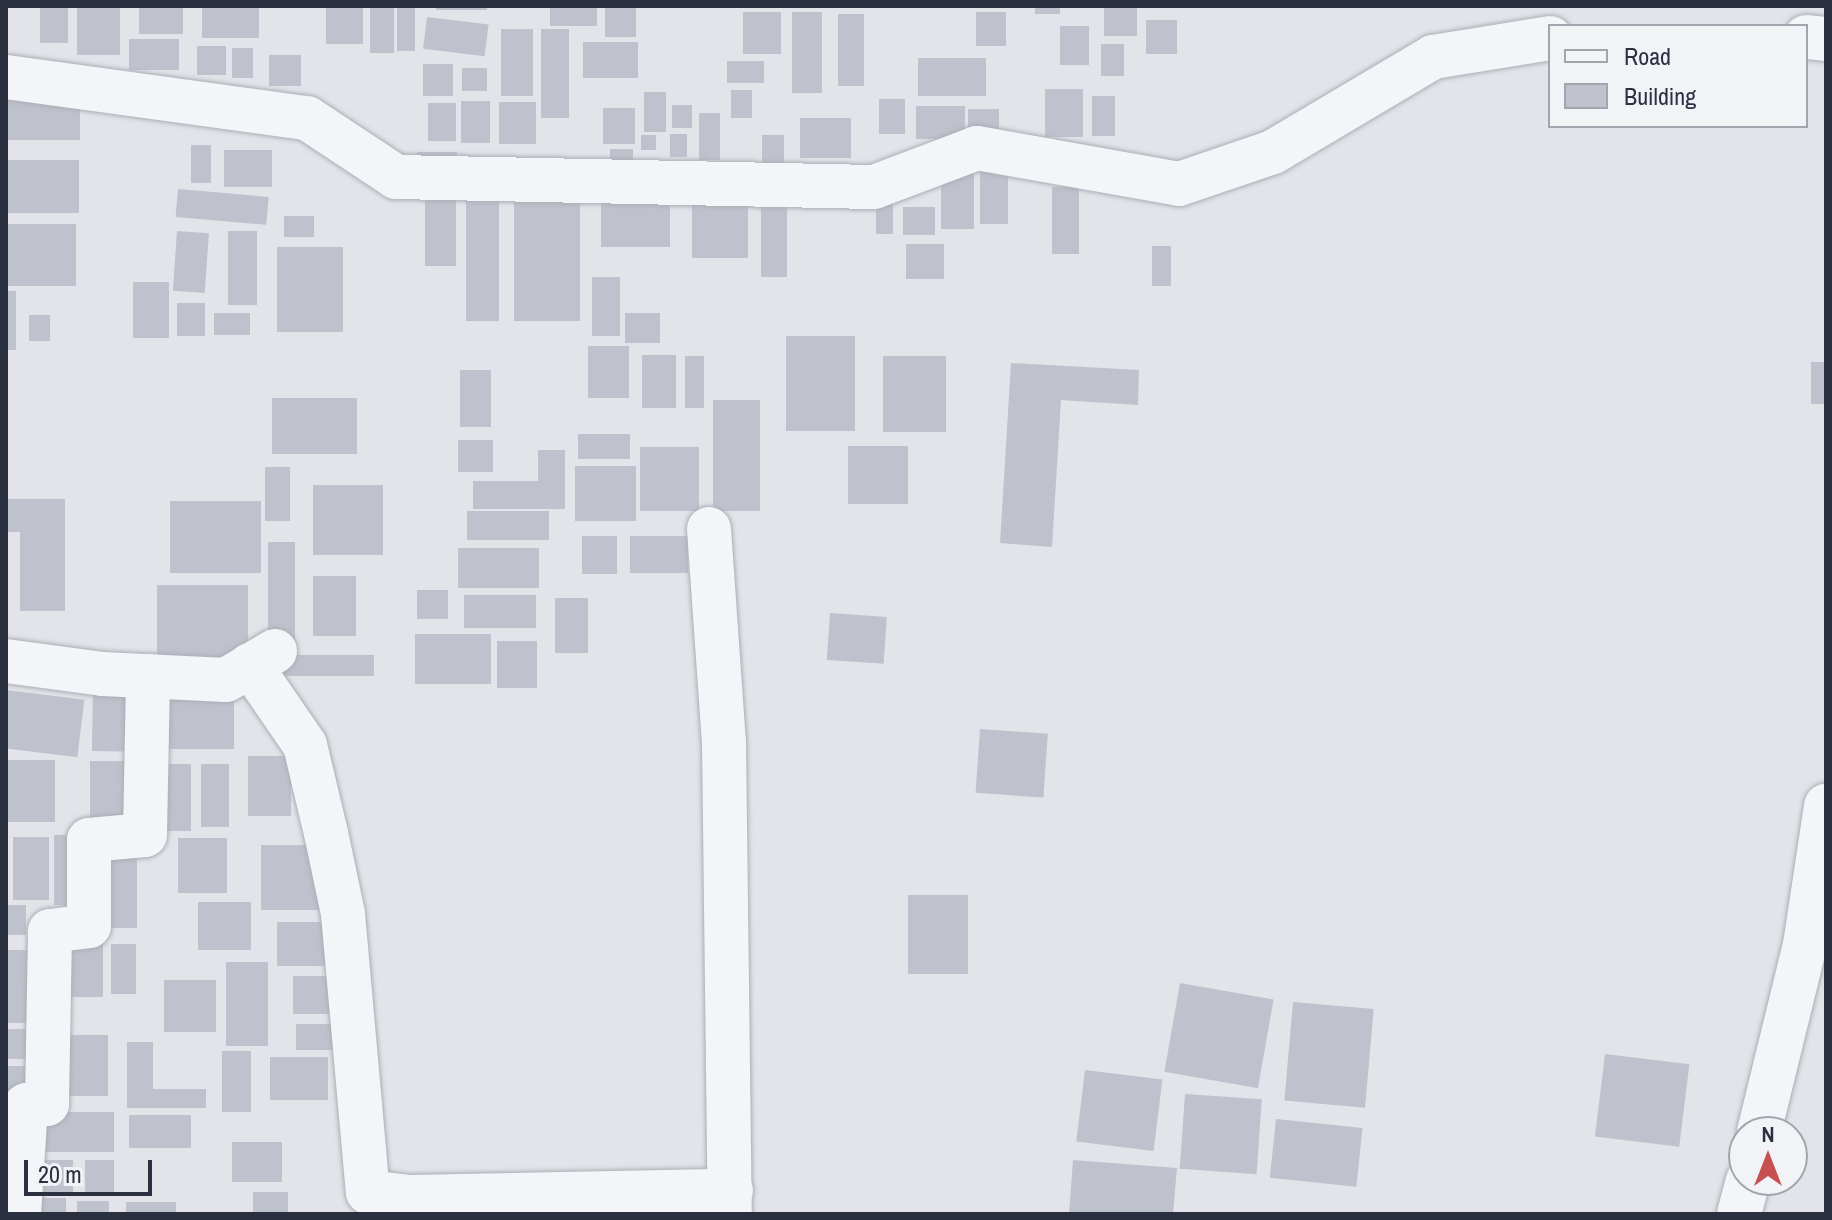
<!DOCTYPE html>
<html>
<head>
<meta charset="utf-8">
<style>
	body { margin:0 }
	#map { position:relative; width:1832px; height:1220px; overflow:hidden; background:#e2e4e9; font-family:"Archivo Narrow",sans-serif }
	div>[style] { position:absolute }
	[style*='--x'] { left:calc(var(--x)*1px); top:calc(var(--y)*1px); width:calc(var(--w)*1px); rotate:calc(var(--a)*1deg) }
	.building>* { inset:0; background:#bfc2cc; transform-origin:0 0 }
	.roads { filter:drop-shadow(0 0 2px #abaeb6) drop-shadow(0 0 2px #abaeb6) }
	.minor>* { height:44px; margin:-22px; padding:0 22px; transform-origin:22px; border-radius:22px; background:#f4f5f8 }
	span { translate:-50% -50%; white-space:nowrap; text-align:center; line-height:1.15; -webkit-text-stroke:6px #f1f3f7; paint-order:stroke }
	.frame { position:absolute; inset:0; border:8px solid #2b3040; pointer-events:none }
	.legend { position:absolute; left:1548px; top:24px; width:260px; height:104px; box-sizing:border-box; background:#f1f3f7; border:2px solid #a2a5ae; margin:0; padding:10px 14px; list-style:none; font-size:24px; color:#2b3040 }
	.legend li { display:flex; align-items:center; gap:16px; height:40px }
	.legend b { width:40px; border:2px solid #a2a5ae }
	.north { position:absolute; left:1728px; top:1116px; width:80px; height:80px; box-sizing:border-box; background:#f1f3f7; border:2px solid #a2a5ae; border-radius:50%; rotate:0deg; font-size:22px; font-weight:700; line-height:32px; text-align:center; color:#2b3040 }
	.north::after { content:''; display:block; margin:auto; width:28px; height:36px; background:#c64f50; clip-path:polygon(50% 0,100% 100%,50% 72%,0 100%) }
	.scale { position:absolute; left:24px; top:1160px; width:128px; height:36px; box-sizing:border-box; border:4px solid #2b3040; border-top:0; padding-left:10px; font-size:24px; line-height:28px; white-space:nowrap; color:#2b3040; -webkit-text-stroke:6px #f1f3f7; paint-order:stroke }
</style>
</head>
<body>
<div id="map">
	<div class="building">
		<i style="left:40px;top:6px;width:28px;height:37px"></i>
		<i style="left:77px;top:6px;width:43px;height:49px"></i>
		<i style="left:139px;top:6px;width:44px;height:28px"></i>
		<i style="left:202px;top:6px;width:57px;height:32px"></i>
		<i style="left:326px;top:6px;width:37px;height:38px"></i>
		<i style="left:370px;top:6px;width:24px;height:47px"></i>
		<i style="left:397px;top:6px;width:18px;height:45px"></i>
		<i style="left:436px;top:6px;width:51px;height:4px"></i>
		<i style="left:550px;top:6px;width:47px;height:20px"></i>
		<i style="left:605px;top:6px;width:31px;height:31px"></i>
		<i style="left:1035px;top:6px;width:25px;height:8px"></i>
		<i style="left:1104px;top:6px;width:33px;height:30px"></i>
		<i style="left:743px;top:12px;width:38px;height:42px"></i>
		<i style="left:792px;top:12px;width:30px;height:81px"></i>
		<i style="left:976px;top:12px;width:30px;height:34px"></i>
		<i style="left:838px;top:14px;width:26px;height:72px"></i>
		<i style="left:427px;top:17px;width:62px;height:32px;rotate:7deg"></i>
		<i style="left:1146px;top:20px;width:31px;height:34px"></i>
		<i style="left:1060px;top:26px;width:29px;height:39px"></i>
		<i style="left:501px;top:29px;width:32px;height:67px"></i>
		<i style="left:541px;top:29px;width:28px;height:89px"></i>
		<i style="left:129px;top:39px;width:50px;height:31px"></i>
		<i style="left:583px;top:42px;width:55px;height:36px"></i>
		<i style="left:1101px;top:44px;width:23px;height:32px"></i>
		<i style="left:197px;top:46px;width:29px;height:29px"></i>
		<i style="left:232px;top:48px;width:21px;height:30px"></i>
		<i style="left:269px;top:55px;width:32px;height:31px"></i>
		<i style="left:918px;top:58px;width:68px;height:38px"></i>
		<i style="left:727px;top:61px;width:37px;height:22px"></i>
		<i style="left:423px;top:64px;width:30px;height:32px"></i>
		<i style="left:462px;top:68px;width:25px;height:23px"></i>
		<i style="left:1045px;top:89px;width:38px;height:48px"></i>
		<i style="left:731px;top:90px;width:21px;height:28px"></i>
		<i style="left:6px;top:91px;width:74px;height:49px"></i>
		<i style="left:644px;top:92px;width:22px;height:40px"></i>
		<i style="left:1092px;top:96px;width:23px;height:40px"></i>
		<i style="left:879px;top:99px;width:26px;height:35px"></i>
		<i style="left:461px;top:101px;width:29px;height:42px"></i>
		<i style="left:499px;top:102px;width:37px;height:42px"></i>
		<i style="left:428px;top:103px;width:28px;height:38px"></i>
		<i style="left:672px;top:105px;width:20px;height:23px"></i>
		<i style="left:916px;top:106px;width:49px;height:33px"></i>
		<i style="left:603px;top:108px;width:32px;height:36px"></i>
		<i style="left:968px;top:109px;width:31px;height:24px"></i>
		<i style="left:699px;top:113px;width:21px;height:47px"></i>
		<i style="left:800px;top:118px;width:51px;height:40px"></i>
		<i style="left:670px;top:134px;width:17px;height:23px"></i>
		<i style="left:641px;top:135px;width:15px;height:15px"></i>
		<i style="left:762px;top:135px;width:22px;height:35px"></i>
		<i style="left:191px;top:145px;width:20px;height:38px"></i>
		<i style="left:610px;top:149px;width:23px;height:31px"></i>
		<i style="left:224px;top:150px;width:48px;height:37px"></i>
		<i style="left:417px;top:152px;width:40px;height:20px"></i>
		<i style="clip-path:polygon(980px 158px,1008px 175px,1008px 224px,980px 224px)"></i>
		<i style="left:6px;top:160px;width:73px;height:53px"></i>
		<i style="left:941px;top:167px;width:33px;height:62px"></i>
		<i style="left:1052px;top:187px;width:27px;height:67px"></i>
		<i style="left:178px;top:189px;width:91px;height:28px;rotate:5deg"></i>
		<i style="left:425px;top:190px;width:31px;height:76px"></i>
		<i style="left:876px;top:194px;width:17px;height:40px"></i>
		<i style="left:692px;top:197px;width:56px;height:61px"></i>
		<i style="left:761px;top:197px;width:26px;height:80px"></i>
		<i style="left:466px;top:198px;width:33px;height:123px"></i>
		<i style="left:601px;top:201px;width:69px;height:46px"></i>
		<i style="left:514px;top:202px;width:66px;height:119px"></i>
		<i style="left:903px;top:207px;width:32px;height:28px"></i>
		<i style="left:284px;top:216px;width:30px;height:21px"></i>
		<i style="left:6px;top:224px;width:70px;height:62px"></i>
		<i style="left:177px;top:231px;width:32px;height:60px;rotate:4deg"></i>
		<i style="left:228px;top:231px;width:29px;height:74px"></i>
		<i style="left:906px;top:244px;width:38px;height:35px"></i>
		<i style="left:1152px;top:246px;width:19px;height:40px"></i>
		<i style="left:277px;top:247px;width:66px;height:85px"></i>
		<i style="left:592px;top:277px;width:28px;height:59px"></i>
		<i style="left:133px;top:282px;width:36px;height:56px"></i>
		<i style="left:6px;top:291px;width:10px;height:59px"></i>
		<i style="left:177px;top:303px;width:28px;height:33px"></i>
		<i style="left:214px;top:313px;width:36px;height:22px"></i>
		<i style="left:625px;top:313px;width:35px;height:30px"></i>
		<i style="left:29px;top:315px;width:21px;height:26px"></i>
		<i style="left:786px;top:336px;width:69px;height:95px"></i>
		<i style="left:588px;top:346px;width:41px;height:52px"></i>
		<i style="left:642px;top:355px;width:34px;height:53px"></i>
		<i style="left:685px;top:356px;width:19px;height:52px"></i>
		<i style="left:883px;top:356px;width:63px;height:76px"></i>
		<i style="left:1811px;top:362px;width:15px;height:42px"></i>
		<i style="clip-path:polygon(1011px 363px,1139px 370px,1138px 405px,1061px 400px,1052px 547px,1000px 543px)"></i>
		<i style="left:460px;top:370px;width:31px;height:57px"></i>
		<i style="left:272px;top:398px;width:85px;height:56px"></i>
		<i style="left:713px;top:400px;width:47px;height:111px"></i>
		<i style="left:578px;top:434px;width:52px;height:25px"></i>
		<i style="left:458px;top:440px;width:35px;height:32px"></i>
		<i style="left:848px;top:446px;width:60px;height:58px"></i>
		<i style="left:640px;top:447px;width:59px;height:64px"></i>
		<i style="clip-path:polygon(538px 450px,565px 450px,565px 509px,473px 509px,473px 481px,538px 481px)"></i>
		<i style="left:575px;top:466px;width:61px;height:55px"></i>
		<i style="left:265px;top:467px;width:25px;height:54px"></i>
		<i style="left:313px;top:485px;width:70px;height:70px"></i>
		<i style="clip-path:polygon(6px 499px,65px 499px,65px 611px,20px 611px,20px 532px,6px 532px)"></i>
		<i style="left:170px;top:501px;width:91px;height:72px"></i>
		<i style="left:467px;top:511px;width:82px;height:29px"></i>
		<i style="left:582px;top:536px;width:35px;height:38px"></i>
		<i style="left:630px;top:536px;width:58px;height:37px"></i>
		<i style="left:268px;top:542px;width:27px;height:101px"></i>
		<i style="left:458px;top:548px;width:81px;height:40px"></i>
		<i style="left:313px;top:576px;width:43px;height:60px"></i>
		<i style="left:157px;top:585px;width:91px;height:72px"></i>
		<i style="left:417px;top:590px;width:31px;height:29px"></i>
		<i style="left:464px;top:595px;width:72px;height:33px"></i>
		<i style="left:555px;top:598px;width:33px;height:55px"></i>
		<i style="left:830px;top:613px;width:57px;height:47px;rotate:4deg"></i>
		<i style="left:415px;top:634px;width:76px;height:50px"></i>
		<i style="left:497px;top:641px;width:40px;height:47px"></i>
		<i style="left:282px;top:655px;width:92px;height:21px"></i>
		<i style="left:93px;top:687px;width:47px;height:64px;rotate:1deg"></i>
		<i style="left:6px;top:690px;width:79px;height:58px;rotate:7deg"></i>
		<i style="left:153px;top:692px;width:81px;height:57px"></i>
		<i style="left:980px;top:729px;width:68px;height:64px;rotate:4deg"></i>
		<i style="left:248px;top:756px;width:43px;height:60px"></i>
		<i style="left:6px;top:760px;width:49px;height:62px"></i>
		<i style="left:90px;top:761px;width:45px;height:69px"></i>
		<i style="left:157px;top:764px;width:34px;height:67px"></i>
		<i style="left:201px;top:764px;width:28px;height:63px"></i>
		<i style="left:54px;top:835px;width:27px;height:70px"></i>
		<i style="left:13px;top:837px;width:36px;height:63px"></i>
		<i style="left:178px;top:838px;width:49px;height:55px"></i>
		<i style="left:261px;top:845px;width:67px;height:65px"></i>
		<i style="left:99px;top:858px;width:38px;height:70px"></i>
		<i style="left:908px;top:895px;width:60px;height:79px"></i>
		<i style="left:198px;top:902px;width:53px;height:48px"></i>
		<i style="left:6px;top:905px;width:20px;height:30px"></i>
		<i style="left:277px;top:922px;width:62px;height:44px"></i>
		<i style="left:63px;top:938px;width:40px;height:59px"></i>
		<i style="left:111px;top:944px;width:25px;height:50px"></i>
		<i style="left:6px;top:950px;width:31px;height:73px"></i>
		<i style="left:226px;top:962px;width:42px;height:84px"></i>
		<i style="left:293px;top:976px;width:48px;height:38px"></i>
		<i style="left:164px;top:980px;width:52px;height:52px"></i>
		<i style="left:1180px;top:983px;width:95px;height:90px;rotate:10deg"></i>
		<i style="left:1293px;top:1002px;width:81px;height:99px;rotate:5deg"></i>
		<i style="left:296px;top:1024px;width:47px;height:26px"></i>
		<i style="left:6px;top:1029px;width:33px;height:30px"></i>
		<i style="left:55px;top:1035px;width:53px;height:61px"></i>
		<i style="clip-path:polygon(127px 1042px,153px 1042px,153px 1089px,206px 1089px,206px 1108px,127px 1108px)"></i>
		<i style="left:222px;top:1051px;width:29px;height:61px"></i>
		<i style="left:1605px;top:1054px;width:85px;height:83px;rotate:7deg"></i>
		<i style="left:270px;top:1057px;width:58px;height:43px"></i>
		<i style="left:6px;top:1066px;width:33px;height:31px"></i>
		<i style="left:1085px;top:1070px;width:78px;height:72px;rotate:7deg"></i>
		<i style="left:1185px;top:1094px;width:77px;height:75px;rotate:4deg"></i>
		<i style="left:39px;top:1112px;width:75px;height:40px"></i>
		<i style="left:129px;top:1115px;width:62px;height:33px"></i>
		<i style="left:1276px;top:1119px;width:87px;height:59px;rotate:6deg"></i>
		<i style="left:232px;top:1142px;width:50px;height:40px"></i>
		<i style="left:44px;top:1160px;width:29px;height:32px"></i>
		<i style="left:85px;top:1160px;width:29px;height:34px"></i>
		<i style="clip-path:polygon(1073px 1160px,1177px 1168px,1173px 1214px,1069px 1214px)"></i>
		<i style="left:253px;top:1192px;width:35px;height:22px"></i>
		<i style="left:24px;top:1198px;width:42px;height:16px"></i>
		<i style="left:77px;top:1201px;width:32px;height:13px"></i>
		<i style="left:126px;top:1202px;width:50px;height:12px"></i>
	</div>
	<div class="roads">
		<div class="minor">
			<i style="--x:1806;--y:37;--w:20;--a:6"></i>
			<i style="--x:6;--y:77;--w:304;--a:7.8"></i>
			<i style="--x:307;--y:118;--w:107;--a:33.5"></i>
			<i style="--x:396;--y:177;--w:478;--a:1.2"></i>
			<i style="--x:874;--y:187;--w:110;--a:-20.7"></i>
			<i style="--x:977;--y:148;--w:205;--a:10.1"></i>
			<i style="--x:1179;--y:184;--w:99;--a:-18.8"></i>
			<i style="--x:1273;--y:152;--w:186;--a:-30.7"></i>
			<i style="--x:1433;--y:57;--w:119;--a:-9.2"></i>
			<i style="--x:709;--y:529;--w:213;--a:86"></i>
			<i style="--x:724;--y:741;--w:473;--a:89.3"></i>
			<i style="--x:6;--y:661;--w:98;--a:7.6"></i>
			<i style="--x:103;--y:674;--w:123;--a:2.8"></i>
			<i style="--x:226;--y:680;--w:57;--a:-30.6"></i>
			<i style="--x:250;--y:665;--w:97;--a:55.5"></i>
			<i style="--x:305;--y:745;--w:90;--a:76.6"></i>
			<i style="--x:326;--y:833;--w:83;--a:78.1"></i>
			<i style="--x:343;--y:914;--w:279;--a:84.9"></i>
			<i style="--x:368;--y:1192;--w:38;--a:7"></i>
			<i style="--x:406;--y:1197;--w:325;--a:-1.1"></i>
			<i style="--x:1759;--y:1132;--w:193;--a:-76.2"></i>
			<i style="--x:1805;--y:945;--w:141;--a:-81.4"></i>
			<i style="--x:19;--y:1214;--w:109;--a:-86.3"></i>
			<i style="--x:26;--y:1105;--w:21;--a:-3"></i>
			<i style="--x:47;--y:1104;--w:173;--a:-89"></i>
			<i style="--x:50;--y:931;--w:39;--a:-7"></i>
			<i style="--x:89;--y:926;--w:86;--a:-90"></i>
			<i style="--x:89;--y:840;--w:56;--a:-5.1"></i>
			<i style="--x:145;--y:835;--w:159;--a:-88.9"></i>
			<i style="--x:1739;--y:1214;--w:35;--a:-75"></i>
		</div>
	</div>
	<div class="frame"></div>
	<ul class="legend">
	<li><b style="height:10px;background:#f4f5f8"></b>Road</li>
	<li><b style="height:22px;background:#bfc2cc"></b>Building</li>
	</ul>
	<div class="north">N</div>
	<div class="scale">20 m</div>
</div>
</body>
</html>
